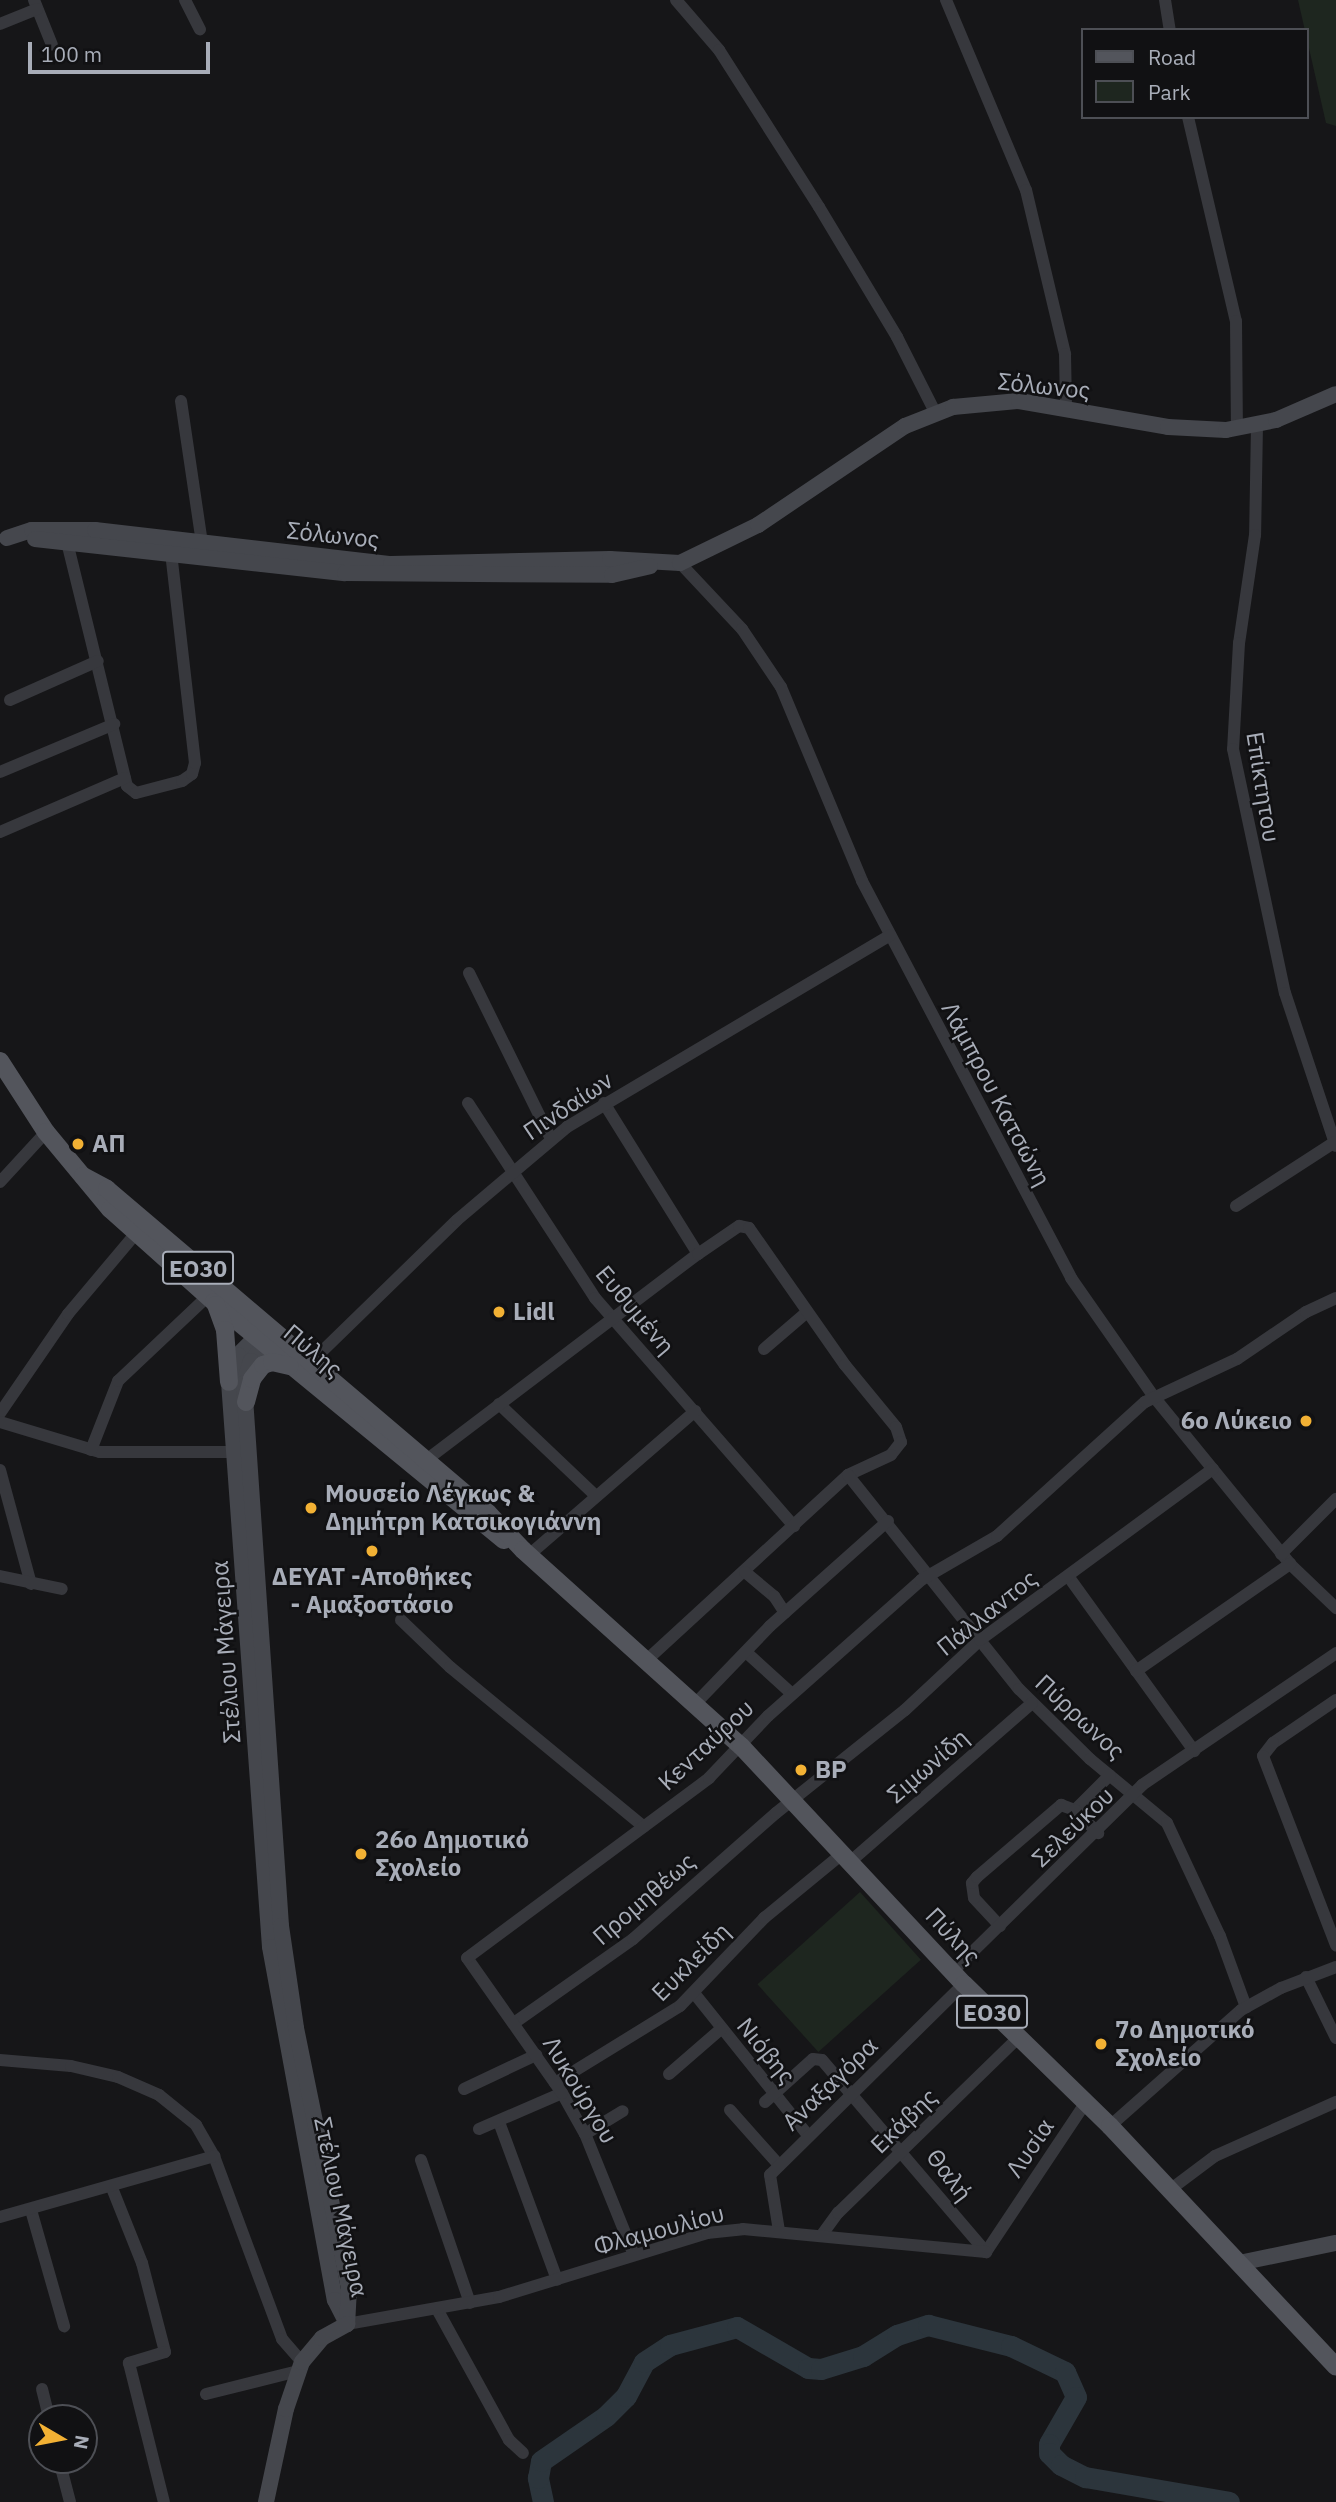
<!DOCTYPE html>
<html>
<head>
<meta charset="utf-8">
<style>
	body { margin:0 }
	#map { position:relative; width:1336px; height:2502px; overflow:hidden; background:#161618; font-family:"IBM Plex Sans",sans-serif }
	div>[style] { position:absolute }
	[style*='--x'] { left:calc(var(--x)*1px); top:calc(var(--y)*1px); width:calc(var(--w)*1px); rotate:calc(var(--a)*1deg) }
	.green>* { inset:0; background:#1e261f; transform-origin:0 0 }
	.river>* { height:21px; margin:-10.5px; padding:0 10.5px; transform-origin:10.5px; border-radius:10.5px; background:#2c353c }
	.street>* { height:12px; margin:-6px; padding:0 6px; transform-origin:6px; border-radius:6px; background:#37383d }
	.secondary>* { height:16px; margin:-8px; padding:0 8px; transform-origin:8px; border-radius:8px; background:#45474d }
	.primary>* { height:18px; margin:-9px; padding:0 9px; transform-origin:9px; border-radius:9px; background:#53555c }
	.dots>* { width:19px; height:19px; translate:-50% -50%; box-sizing:border-box; border:4px solid #111113; border-radius:50% }
	span { translate:-50% -50%; white-space:nowrap; text-align:center; line-height:1.15; -webkit-text-stroke:5px #111113; paint-order:stroke }
	.shield-label span { padding:2px 5px; background:#111113; border:2px solid; border-radius:5px; -webkit-text-stroke-width:0 }
	.shield-label { font-size:23px; color:#a8adb8; font-weight:700 }
	.street-label { font-size:24px; color:#a8adb8 }
	.poi-label { font-size:24px; color:#a8adb8; font-weight:700 }
	.left { translate:0 -50%; text-align:left }
	.right { translate:-100% -50%; text-align:right }
	.legend { position:absolute; left:1081px; top:28px; width:228px; height:91px; box-sizing:border-box; background:#111113; border:2px solid #4d4f55; margin:0; padding:9px 12px; list-style:none; font-size:21px; color:#a8adb8 }
	.legend li { display:flex; align-items:center; gap:14px; height:35px }
	.legend b { width:35px; border:2px solid #4d4f55 }
	.north { position:absolute; left:28px; top:2404px; width:70px; height:70px; box-sizing:border-box; background:#111113; border:2px solid #4d4f55; border-radius:50%; rotate:100deg; font-size:19px; font-weight:700; line-height:28px; text-align:center; color:#a8adb8 }
	.north::after { content:''; display:block; margin:auto; width:24px; height:32px; background:#f2b134; clip-path:polygon(50% 0,100% 100%,50% 72%,0 100%) }
	.scale { position:absolute; left:28px; top:42px; width:182px; height:32px; box-sizing:border-box; border:4px solid #a8adb8; border-top:0; padding-left:9px; font-size:21px; line-height:24px; white-space:nowrap; color:#a8adb8; -webkit-text-stroke:5px #111113; paint-order:stroke }
</style>
</head>
<body>
<div id="map">
	<div class="green">
		<i style="clip-path:polygon(1298px 0,1336px 0,1336px 126px,1326px 123px)"></i>
		<i style="left:860px;top:1892px;width:91px;height:138px;rotate:48deg"></i>
	</div>
	<div class="river">
		<i style="--x:543;--y:2502;--w:25;--a:-102"></i>
		<i style="--x:538;--y:2478;--w:17;--a:-80"></i>
		<i style="--x:541;--y:2461;--w:79;--a:-34.7"></i>
		<i style="--x:606;--y:2416;--w:28;--a:-45"></i>
		<i style="--x:626;--y:2396;--w:38;--a:-62"></i>
		<i style="--x:644;--y:2362;--w:31;--a:-33"></i>
		<i style="--x:670;--y:2345;--w:69;--a:-15"></i>
		<i style="--x:737;--y:2327;--w:82;--a:30"></i>
		<i style="--x:808;--y:2368;--w:13;--a:4"></i>
		<i style="--x:821;--y:2369;--w:44;--a:-17.2"></i>
		<i style="--x:863;--y:2356;--w:40;--a:-32"></i>
		<i style="--x:897;--y:2335;--w:33;--a:-18"></i>
		<i style="--x:928;--y:2325;--w:86;--a:14.2"></i>
		<i style="--x:1011;--y:2346;--w:60;--a:25.7"></i>
		<i style="--x:1065;--y:2372;--w:27;--a:66"></i>
		<i style="--x:1076;--y:2397;--w:54;--a:119.9"></i>
		<i style="--x:1049;--y:2444;--w:9;--a:90"></i>
		<i style="--x:1049;--y:2453;--w:17;--a:45"></i>
		<i style="--x:1061;--y:2465;--w:27;--a:27"></i>
		<i style="--x:1085;--y:2477;--w:146;--a:9.8"></i>
	</div>
	<div class="street">
		<i style="--x:34;--y:0;--w:48;--a:68.2"></i>
		<i style="--x:185;--y:0;--w:33;--a:63"></i>
		<i style="--x:676;--y:0;--w:66;--a:49.3"></i>
		<i style="--x:719;--y:50;--w:186;--a:57.5"></i>
		<i style="--x:819;--y:207;--w:152;--a:59"></i>
		<i style="--x:897;--y:337;--w:84;--a:63.1"></i>
		<i style="--x:946;--y:0;--w:206;--a:67.2"></i>
		<i style="--x:1026;--y:190;--w:169;--a:76.6"></i>
		<i style="--x:1065;--y:354;--w:53;--a:88.9"></i>
		<i style="--x:1165;--y:0;--w:30;--a:81"></i>
		<i style="--x:0;--y:24;--w:40;--a:-22"></i>
		<i style="--x:1188;--y:117;--w:210;--a:76.8"></i>
		<i style="--x:1236;--y:321;--w:108;--a:89.5"></i>
		<i style="--x:181;--y:401;--w:144;--a:81.6"></i>
		<i style="--x:1257;--y:425;--w:110;--a:91"></i>
		<i style="--x:1255;--y:535;--w:109;--a:98.4"></i>
		<i style="--x:1239;--y:643;--w:106;--a:93.2"></i>
		<i style="--x:1233;--y:749;--w:249;--a:78"></i>
		<i style="--x:1285;--y:993;--w:161;--a:71.6"></i>
		<i style="--x:67;--y:542;--w:251;--a:76.2"></i>
		<i style="--x:127;--y:786;--w:11;--a:38"></i>
		<i style="--x:136;--y:793;--w:48;--a:-14.6"></i>
		<i style="--x:182;--y:781;--w:12;--a:-35"></i>
		<i style="--x:192;--y:774;--w:11;--a:-75"></i>
		<i style="--x:195;--y:763;--w:211;--a:-96.5"></i>
		<i style="--x:680;--y:563;--w:91;--a:46.8"></i>
		<i style="--x:742;--y:629;--w:70;--a:56.1"></i>
		<i style="--x:781;--y:687;--w:210;--a:67.3"></i>
		<i style="--x:862;--y:881;--w:449;--a:62.2"></i>
		<i style="--x:1071;--y:1278;--w:145;--a:55.1"></i>
		<i style="--x:1154;--y:1397;--w:215;--a:50.8"></i>
		<i style="--x:1290;--y:1564;--w:64;--a:43.7"></i>
		<i style="--x:10;--y:700;--w:96;--a:-23.9"></i>
		<i style="--x:0;--y:772;--w:124;--a:-22.8"></i>
		<i style="--x:0;--y:832;--w:136;--a:-23.4"></i>
		<i style="--x:469;--y:973;--w:185;--a:63.7"></i>
		<i style="--x:468;--y:1103;--w:233;--a:56.9"></i>
		<i style="--x:595;--y:1298;--w:303;--a:48.9"></i>
		<i style="--x:604;--y:1103;--w:178;--a:58.1"></i>
		<i style="--x:0;--y:1182;--w:68;--a:-47.4"></i>
		<i style="--x:1236;--y:1206;--w:118;--a:-32.9"></i>
		<i style="--x:764;--y:1349;--w:57;--a:-40.7"></i>
		<i style="--x:309;--y:1364;--w:206;--a:-44.2"></i>
		<i style="--x:457;--y:1220;--w:144;--a:-40.2"></i>
		<i style="--x:567;--y:1127;--w:376;--a:-30.7"></i>
		<i style="--x:499;--y:1404;--w:134;--a:43.5"></i>
		<i style="--x:0;--y:1413;--w:120;--a:-55.5"></i>
		<i style="--x:68;--y:1314;--w:107;--a:-49.9"></i>
		<i style="--x:0;--y:1422;--w:104;--a:16.7"></i>
		<i style="--x:100;--y:1452;--w:135;--a:0"></i>
		<i style="--x:91;--y:1450;--w:74;--a:-68.6"></i>
		<i style="--x:118;--y:1381;--w:124;--a:-43.4"></i>
		<i style="--x:421;--y:1464;--w:348;--a:-37.2"></i>
		<i style="--x:698;--y:1254;--w:50;--a:-34.3"></i>
		<i style="--x:739;--y:1226;--w:10;--a:11"></i>
		<i style="--x:749;--y:1228;--w:167;--a:55"></i>
		<i style="--x:845;--y:1365;--w:80;--a:50.6"></i>
		<i style="--x:896;--y:1427;--w:16;--a:72"></i>
		<i style="--x:901;--y:1442;--w:16;--a:128"></i>
		<i style="--x:891;--y:1455;--w:47;--a:155.1"></i>
		<i style="--x:848;--y:1475;--w:273;--a:137.4"></i>
		<i style="--x:0;--y:1470;--w:118;--a:74.8"></i>
		<i style="--x:848;--y:1475;--w:274;--a:51.4"></i>
		<i style="--x:1019;--y:1689;--w:100;--a:44.6"></i>
		<i style="--x:1090;--y:1759;--w:100;--a:39.7"></i>
		<i style="--x:1167;--y:1823;--w:125;--a:64.9"></i>
		<i style="--x:1220;--y:1936;--w:76;--a:69.9"></i>
		<i style="--x:1281;--y:1554;--w:78;--a:-45"></i>
		<i style="--x:529;--y:1555;--w:220;--a:-40.9"></i>
		<i style="--x:745;--y:1572;--w:38;--a:40"></i>
		<i style="--x:774;--y:1596;--w:20;--a:57"></i>
		<i style="--x:0;--y:1576;--w:63;--a:11.8"></i>
		<i style="--x:1068;--y:1576;--w:216;--a:54.2"></i>
		<i style="--x:401;--y:1620;--w:68;--a:43.8"></i>
		<i style="--x:450;--y:1667;--w:251;--a:39.5"></i>
		<i style="--x:747;--y:1653;--w:61;--a:42.3"></i>
		<i style="--x:1136;--y:1671;--w:188;--a:-34.8"></i>
		<i style="--x:1336;--y:1700;--w:76;--a:145.7"></i>
		<i style="--x:1273;--y:1743;--w:16;--a:128"></i>
		<i style="--x:1263;--y:1756;--w:203;--a:68.9"></i>
		<i style="--x:695;--y:1704;--w:108;--a:-46.1"></i>
		<i style="--x:770;--y:1626;--w:158;--a:-41.7"></i>
		<i style="--x:1075;--y:1810;--w:49;--a:-45"></i>
		<i style="--x:851;--y:1861;--w:240;--a:-41.1"></i>
		<i style="--x:1000;--y:1926;--w:38;--a:-133"></i>
		<i style="--x:974;--y:1898;--w:15;--a:-98"></i>
		<i style="--x:972;--y:1883;--w:8;--a:-50"></i>
		<i style="--x:977;--y:1877;--w:111;--a:-40.6"></i>
		<i style="--x:1061;--y:1805;--w:15;--a:20"></i>
		<i style="--x:1075;--y:1810;--w:33;--a:45"></i>
		<i style="--x:952;--y:1972;--w:267;--a:-44.5"></i>
		<i style="--x:1142;--y:1785;--w:235;--a:-34.2"></i>
		<i style="--x:1306;--y:1977;--w:68;--a:63.8"></i>
		<i style="--x:694;--y:1993;--w:181;--a:51.3"></i>
		<i style="--x:514;--y:2023;--w:146;--a:-35.2"></i>
		<i style="--x:633;--y:1939;--w:191;--a:-41.4"></i>
		<i style="--x:776;--y:1813;--w:165;--a:-38.6"></i>
		<i style="--x:905;--y:1710;--w:103;--a:-43"></i>
		<i style="--x:980;--y:1640;--w:289;--a:-36.3"></i>
		<i style="--x:0;--y:2060;--w:71;--a:4.8"></i>
		<i style="--x:71;--y:2066;--w:48;--a:13.2"></i>
		<i style="--x:118;--y:2077;--w:45;--a:23.7"></i>
		<i style="--x:159;--y:2095;--w:48;--a:39"></i>
		<i style="--x:196;--y:2125;--w:36;--a:60"></i>
		<i style="--x:214;--y:2156;--w:195;--a:69.6"></i>
		<i style="--x:282;--y:2339;--w:30;--a:49"></i>
		<i style="--x:669;--y:2074;--w:69;--a:-40.9"></i>
		<i style="--x:555;--y:2083;--w:147;--a:-31.6"></i>
		<i style="--x:680;--y:2006;--w:122;--a:-46.3"></i>
		<i style="--x:764;--y:1918;--w:102;--a:-39.4"></i>
		<i style="--x:464;--y:2089;--w:80;--a:-25.3"></i>
		<i style="--x:765;--y:2102;--w:64;--a:-41.9"></i>
		<i style="--x:813;--y:2059;--w:9;--a:6"></i>
		<i style="--x:822;--y:2060;--w:253;--a:49.5"></i>
		<i style="--x:730;--y:2110;--w:74;--a:48.3"></i>
		<i style="--x:499;--y:2122;--w:168;--a:69.8"></i>
		<i style="--x:1110;--y:2126;--w:175;--a:-41.5"></i>
		<i style="--x:1241;--y:2010;--w:46;--a:-28.8"></i>
		<i style="--x:1281;--y:1988;--w:59;--a:-20.9"></i>
		<i style="--x:479;--y:2129;--w:90;--a:-23.4"></i>
		<i style="--x:585;--y:2134;--w:44;--a:-31.2"></i>
		<i style="--x:421;--y:2160;--w:151;--a:71.1"></i>
		<i style="--x:112;--y:2188;--w:81;--a:68.2"></i>
		<i style="--x:142;--y:2263;--w:92;--a:75.5"></i>
		<i style="--x:165;--y:2352;--w:38;--a:163"></i>
		<i style="--x:129;--y:2363;--w:143;--a:75.9"></i>
		<i style="--x:1171;--y:2189;--w:55;--a:-36.9"></i>
		<i style="--x:1215;--y:2156;--w:133;--a:-24.1"></i>
		<i style="--x:31;--y:2210;--w:121;--a:74.1"></i>
		<i style="--x:0;--y:2217;--w:223;--a:-15.9"></i>
		<i style="--x:779;--y:2231;--w:57;--a:-99.1"></i>
		<i style="--x:770;--y:2175;--w:272;--a:-44.6"></i>
		<i style="--x:821;--y:2236;--w:29;--a:-54"></i>
		<i style="--x:838;--y:2213;--w:251;--a:-44.2"></i>
		<i style="--x:986;--y:2252;--w:180;--a:-56.3"></i>
		<i style="--x:634;--y:2255;--w:131;--a:-112"></i>
		<i style="--x:585;--y:2134;--w:47;--a:-119.3"></i>
		<i style="--x:562;--y:2093;--w:165;--a:-125.1"></i>
		<i style="--x:467;--y:1958;--w:302;--a:-36.6"></i>
		<i style="--x:709;--y:1778;--w:86;--a:-46.4"></i>
		<i style="--x:768;--y:1716;--w:205;--a:-41.6"></i>
		<i style="--x:921;--y:1580;--w:88;--a:-30.1"></i>
		<i style="--x:997;--y:1536;--w:200;--a:-42.2"></i>
		<i style="--x:1145;--y:1402;--w:102;--a:-25.1"></i>
		<i style="--x:1237;--y:1359;--w:83;--a:-34.3"></i>
		<i style="--x:1306;--y:1312;--w:33;--a:-25"></i>
		<i style="--x:437;--y:2309;--w:149;--a:61.2"></i>
		<i style="--x:509;--y:2440;--w:19;--a:43"></i>
		<i style="--x:347;--y:2324;--w:154;--a:-10.1"></i>
		<i style="--x:499;--y:2297;--w:218;--a:-17.1"></i>
		<i style="--x:707;--y:2233;--w:36;--a:-6"></i>
		<i style="--x:743;--y:2229;--w:244;--a:5.4"></i>
		<i style="--x:42;--y:2389;--w:30;--a:76"></i>
		<i style="--x:206;--y:2394;--w:95;--a:-14"></i>
		<i style="--x:59;--y:2460;--w:43;--a:75.3"></i>
	</div>
	<div class="secondary">
		<i style="--x:7;--y:538;--w:26;--a:-18"></i>
		<i style="--x:32;--y:530;--w:63;--a:0"></i>
		<i style="--x:95;--y:530;--w:298;--a:6.6"></i>
		<i style="--x:391;--y:564;--w:219;--a:-1.3"></i>
		<i style="--x:610;--y:559;--w:70;--a:3.3"></i>
		<i style="--x:680;--y:563;--w:87;--a:-26"></i>
		<i style="--x:758;--y:525;--w:177;--a:-34"></i>
		<i style="--x:905;--y:426;--w:52;--a:-21.6"></i>
		<i style="--x:953;--y:407;--w:66;--a:-5.2"></i>
		<i style="--x:1019;--y:401;--w:151;--a:9.9"></i>
		<i style="--x:1168;--y:427;--w:58;--a:3"></i>
		<i style="--x:1226;--y:430;--w:51;--a:-11.3"></i>
		<i style="--x:1276;--y:420;--w:65;--a:-23.4"></i>
		<i style="--x:35;--y:539;--w:312;--a:6.3"></i>
		<i style="--x:345;--y:573;--w:267;--a:0.4"></i>
		<i style="--x:612;--y:575;--w:39;--a:-13"></i>
		<i style="--x:265;--y:1328;--w:38;--a:135"></i>
		<i style="--x:238;--y:1355;--w:28;--a:108"></i>
		<i style="--x:229;--y:1382;--w:566;--a:85.85"></i>
		<i style="--x:270;--y:1947;--w:359;--a:79.6"></i>
		<i style="--x:335;--y:2300;--w:27;--a:63"></i>
		<i style="--x:273;--y:1337;--w:33;--a:133"></i>
		<i style="--x:251;--y:1361;--w:23;--a:108"></i>
		<i style="--x:244;--y:1383;--w:544;--a:86.1"></i>
		<i style="--x:281;--y:1926;--w:103;--a:81.6"></i>
		<i style="--x:296;--y:2028;--w:265;--a:78.5"></i>
		<i style="--x:349;--y:2288;--w:36;--a:93"></i>
		<i style="--x:1239;--y:2263;--w:99;--a:-11.7"></i>
		<i style="--x:266;--y:2502;--w:95;--a:-77.9"></i>
		<i style="--x:286;--y:2409;--w:50;--a:-71.2"></i>
		<i style="--x:302;--y:2362;--w:31;--a:-50"></i>
		<i style="--x:322;--y:2338;--w:29;--a:-29"></i>
	</div>
	<div class="primary">
		<i style="--x:0;--y:1061;--w:85;--a:57.1"></i>
		<i style="--x:46;--y:1132;--w:100;--a:50.3"></i>
		<i style="--x:110;--y:1209;--w:140;--a:41.8"></i>
		<i style="--x:214;--y:1302;--w:375;--a:39.4"></i>
		<i style="--x:83;--y:1176;--w:27;--a:28"></i>
		<i style="--x:107;--y:1189;--w:500;--a:40.38"></i>
		<i style="--x:488;--y:1513;--w:51;--a:46.6"></i>
		<i style="--x:523;--y:1550;--w:293;--a:42"></i>
		<i style="--x:741;--y:1746;--w:326;--a:46.9"></i>
		<i style="--x:964;--y:1984;--w:204;--a:44.2"></i>
		<i style="--x:1110;--y:2126;--w:330;--a:46.8"></i>
		<i style="--x:216;--y:1305;--w:27;--a:70"></i>
		<i style="--x:225;--y:1330;--w:52;--a:85.6"></i>
		<i style="--x:246;--y:1402;--w:24;--a:-75"></i>
		<i style="--x:252;--y:1379;--w:18;--a:-52"></i>
		<i style="--x:263;--y:1365;--w:9;--a:-18"></i>
		<i style="--x:272;--y:1362;--w:18;--a:13"></i>
	</div>
	<div class="dots">
		<i style="left:78px;top:1144px;background:#f2b134"></i>
		<i style="left:499px;top:1312px;background:#f2b134"></i>
		<i style="left:1306px;top:1421px;background:#f2b134"></i>
		<i style="left:311px;top:1508px;background:#f2b134"></i>
		<i style="left:372px;top:1551px;background:#f2b134"></i>
		<i style="left:801px;top:1770px;background:#f2b134"></i>
		<i style="left:361px;top:1854px;background:#f2b134"></i>
		<i style="left:1101px;top:2044px;background:#f2b134"></i>
	</div>
	<div class="shield-label">
		<span style="left:198px;top:1268px">ΕΟ30</span>
		<span style="left:992px;top:2012px">ΕΟ30</span>
	</div>
	<div class="street-label">
		<span style="left:1044px;top:386px;rotate:6deg">Σόλωνος</span>
		<span style="left:333px;top:535px;rotate:6deg">Σόλωνος</span>
		<span style="left:1263px;top:787px;rotate:81deg">Επίκτητου</span>
		<span style="left:996px;top:1094px;rotate:62deg">Λάμπρου Κατσώνη</span>
		<span style="left:568px;top:1106px;rotate:-34deg">Πινδαίων</span>
		<span style="left:635px;top:1310px;rotate:50deg">Ευθυμένη</span>
		<span style="left:313px;top:1351px;rotate:40deg">Πύλης</span>
		<span style="left:987px;top:1613px;rotate:-39deg">Πάλλαντος</span>
		<span style="left:226px;top:1652px;rotate:-94deg">Στέλιου Μάγειρα</span>
		<span style="left:1080px;top:1717px;rotate:43deg">Πύρρωνος</span>
		<span style="left:706px;top:1745px;rotate:-43deg">Κενταύρου</span>
		<span style="left:928px;top:1766px;rotate:-41deg">Σιμωνίδη</span>
		<span style="left:1073px;top:1827px;rotate:-44deg">Σελεύκου</span>
		<span style="left:644px;top:1899px;rotate:-41deg">Προμηθέως</span>
		<span style="left:953px;top:1936px;rotate:47deg">Πύλης</span>
		<span style="left:691px;top:1962px;rotate:-45deg">Ευκλείδη</span>
		<span style="left:766px;top:2051px;rotate:51deg">Νιόβης</span>
		<span style="left:830px;top:2084px;rotate:-44deg">Αναξαγόρα</span>
		<span style="left:580px;top:2090px;rotate:59deg">Λυκούργου</span>
		<span style="left:904px;top:2121px;rotate:-44deg">Εκάβης</span>
		<span style="left:1030px;top:2148px;rotate:-56deg">Λυσία</span>
		<span style="left:949px;top:2175px;rotate:53deg">Θαλή</span>
		<span style="left:341px;top:2207px;rotate:78deg">Στέλιου Μάγειρα</span>
		<span style="left:659px;top:2230px;rotate:-15deg">Φλαμουλίου</span>
	</div>
	<div class="poi-label">
		<span class="left" style="left:92px;top:1144px">ΑΠ</span>
		<span class="left" style="left:513px;top:1312px">Lidl</span>
		<span class="right" style="left:1292px;top:1421px">6ο Λύκειο</span>
		<span class="left" style="left:325px;top:1508px">Μουσείο Λέγκως &amp;<br>Δημήτρη Κατσικογιάννη</span>
		<span style="left:372px;top:1591px">ΔΕΥΑΤ -Αποθήκες<br>- Αμαξοστάσιο</span>
		<span class="left" style="left:815px;top:1770px">BP</span>
		<span class="left" style="left:375px;top:1854px">26ο Δημοτικό<br>Σχολείο</span>
		<span class="left" style="left:1115px;top:2044px">7ο Δημοτικό<br>Σχολείο</span>
	</div>
	<ul class="legend">
	<li><b style="height:9px;background:#53555c"></b>Road</li>
	<li><b style="height:19px;background:#1e261f"></b>Park</li>
	</ul>
	<div class="north">N</div>
	<div class="scale">100 m</div>
</div>
</body>
</html>
